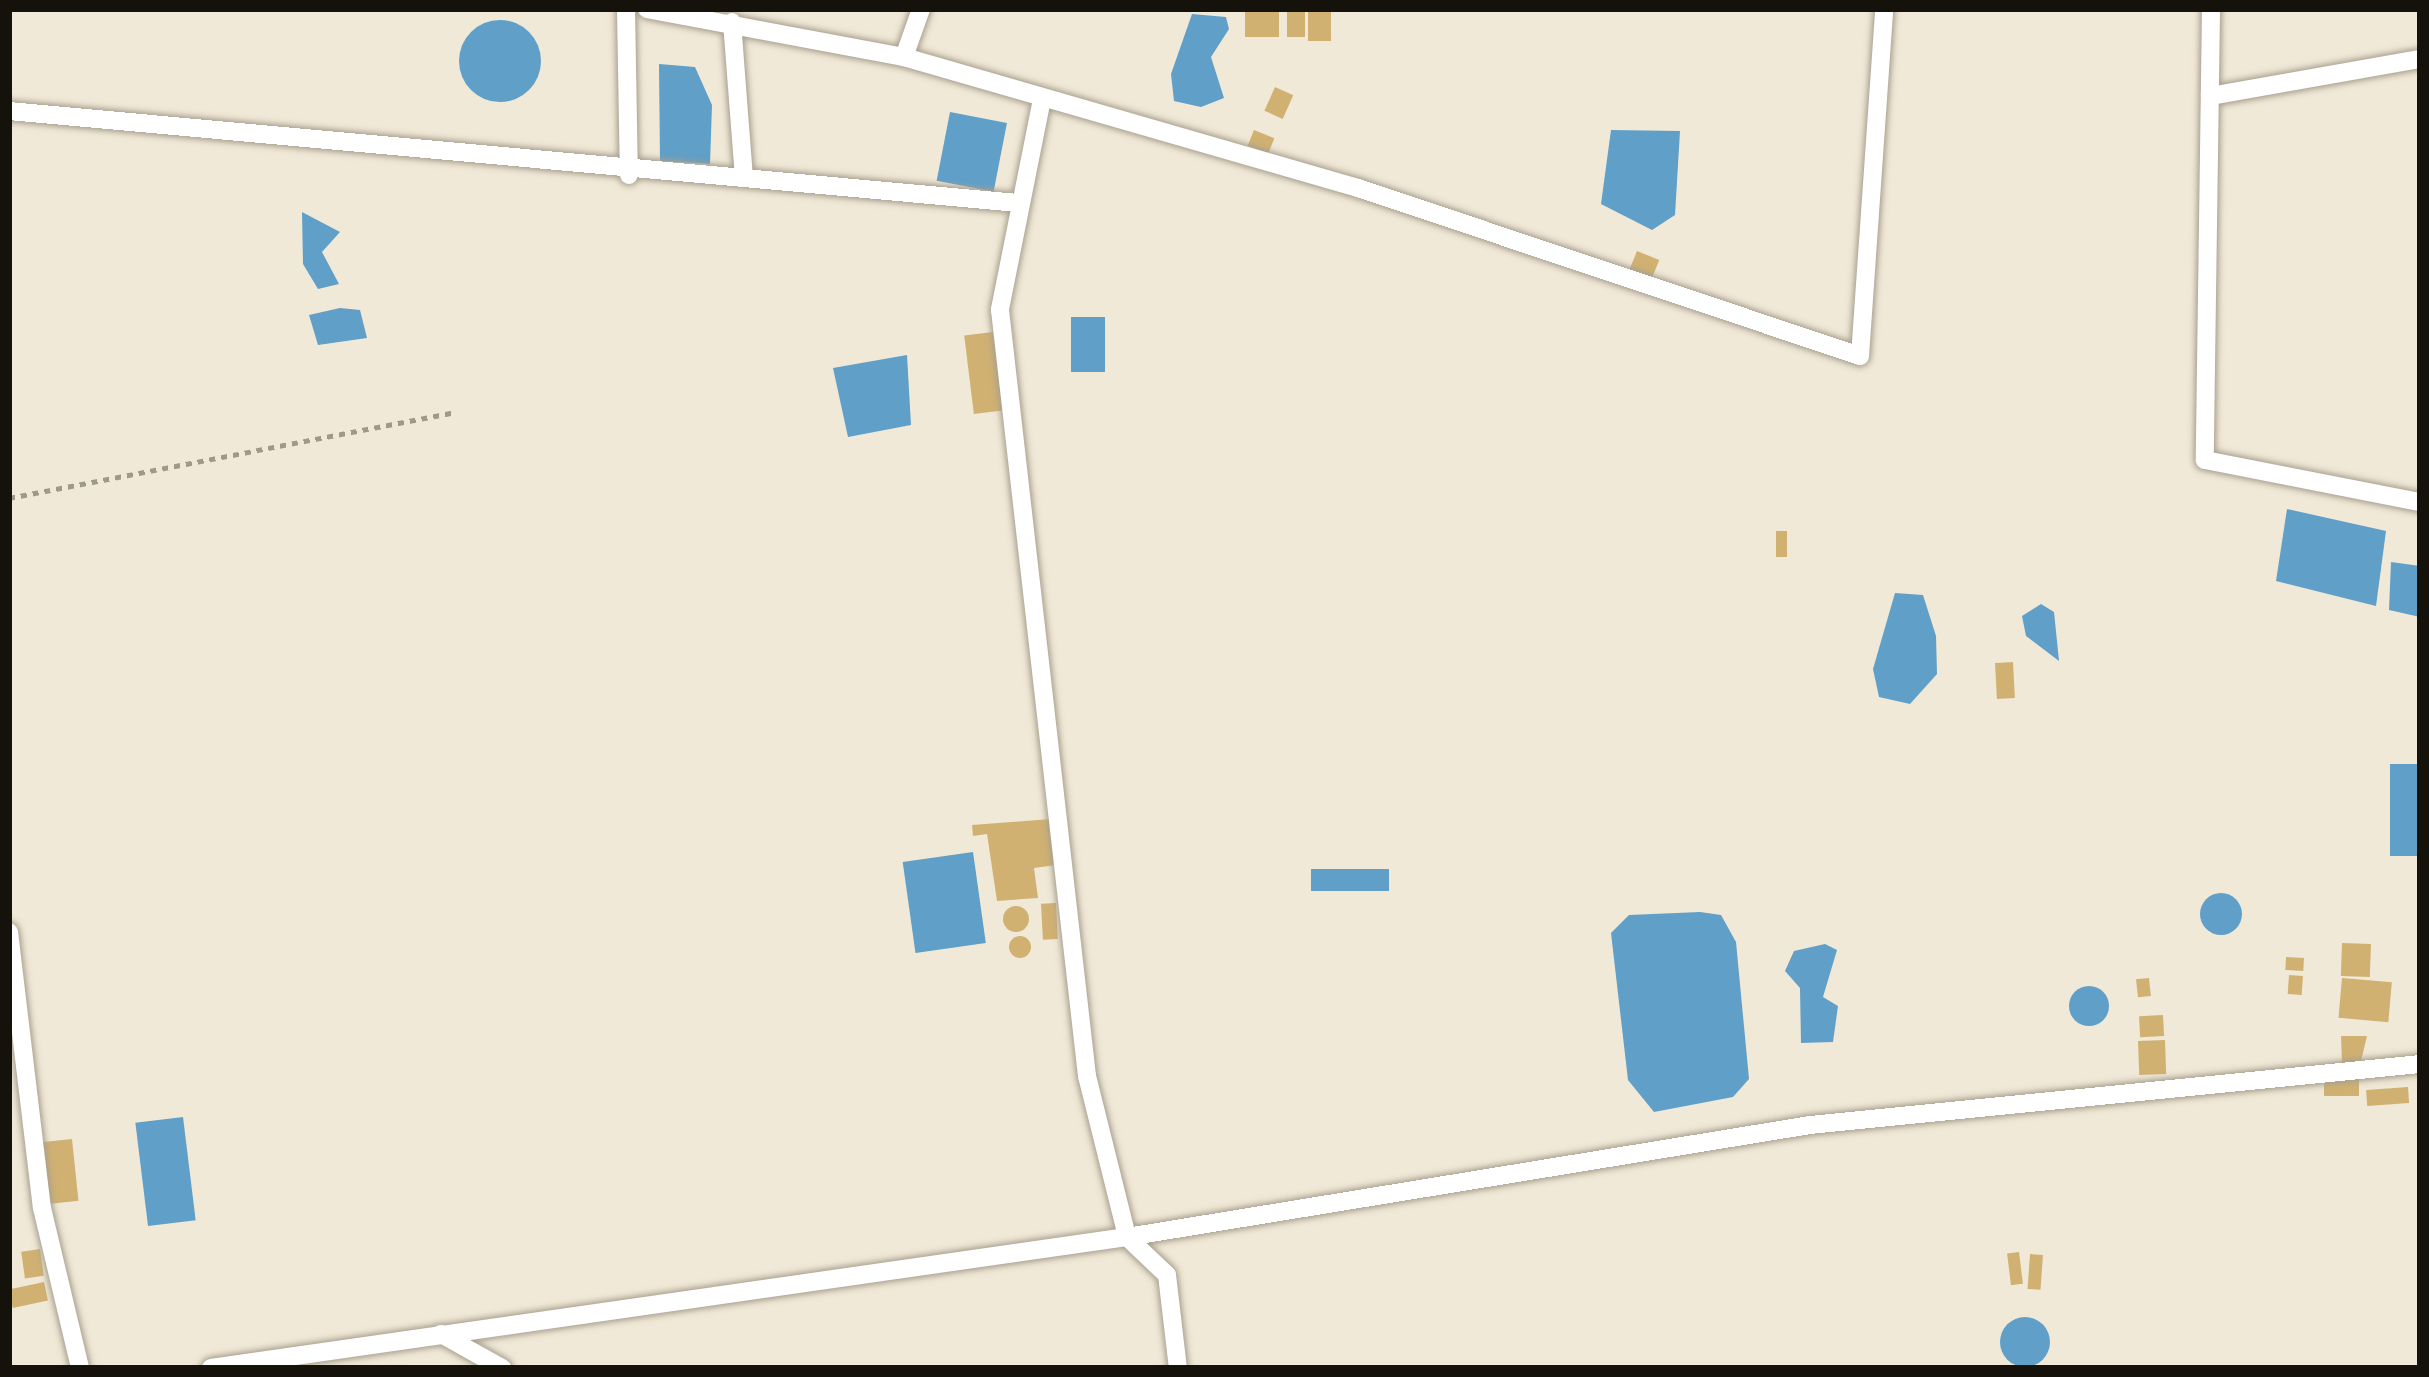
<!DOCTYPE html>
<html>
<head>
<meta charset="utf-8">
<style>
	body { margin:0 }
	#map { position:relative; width:2429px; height:1377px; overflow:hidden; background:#f1e9d7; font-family:Quicksand,sans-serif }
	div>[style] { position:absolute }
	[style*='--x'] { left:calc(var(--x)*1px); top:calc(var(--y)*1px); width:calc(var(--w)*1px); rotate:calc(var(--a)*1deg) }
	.water>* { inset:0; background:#5f9fc8; transform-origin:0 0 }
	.round { border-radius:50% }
	.building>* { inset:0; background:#d0b172; transform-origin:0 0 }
	.path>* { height:4.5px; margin-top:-2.25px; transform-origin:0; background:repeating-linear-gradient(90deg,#9f998b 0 6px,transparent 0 12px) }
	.roads { filter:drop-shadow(0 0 3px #a8a090) drop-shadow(0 0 3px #a8a090) }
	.street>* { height:18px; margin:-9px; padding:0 9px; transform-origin:9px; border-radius:9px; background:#fff }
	span { translate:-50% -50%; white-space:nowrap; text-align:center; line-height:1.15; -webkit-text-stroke:9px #f1e9d7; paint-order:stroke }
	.frame { position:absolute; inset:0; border:12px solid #15120c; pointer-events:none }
</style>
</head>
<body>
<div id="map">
	<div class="water">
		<i style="clip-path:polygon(1192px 14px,1226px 17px,1229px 29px,1211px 57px,1224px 98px,1201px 107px,1174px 101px,1171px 74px)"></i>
		<i class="round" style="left:459px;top:20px;width:82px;height:82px"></i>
		<i style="clip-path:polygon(659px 64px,695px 67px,712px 105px,710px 164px,660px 161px)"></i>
		<i style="left:950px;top:112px;width:58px;height:70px;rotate:11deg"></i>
		<i style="clip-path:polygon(1611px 130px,1680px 131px,1675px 215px,1652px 230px,1601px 204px)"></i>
		<i style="clip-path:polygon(302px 212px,340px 232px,322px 252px,339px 284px,318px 289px,303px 264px)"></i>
		<i style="clip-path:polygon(340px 308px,360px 310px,367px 338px,318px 345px,309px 315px)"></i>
		<i style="left:1071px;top:317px;width:34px;height:55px"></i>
		<i style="clip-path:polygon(907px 355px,911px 425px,848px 437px,833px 368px)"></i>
		<i style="clip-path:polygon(2287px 509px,2386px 531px,2376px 606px,2276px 581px)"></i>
		<i style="clip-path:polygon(2391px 562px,2420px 566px,2420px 617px,2389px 610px)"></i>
		<i style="clip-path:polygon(1895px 593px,1923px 595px,1936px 636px,1937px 674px,1910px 704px,1879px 697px,1873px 669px)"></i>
		<i style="clip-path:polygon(2041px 604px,2054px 612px,2059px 661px,2026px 636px,2022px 616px)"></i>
		<i style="left:2420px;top:764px;width:92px;height:30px;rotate:90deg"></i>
		<i style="left:973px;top:852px;width:92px;height:71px;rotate:82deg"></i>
		<i style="left:1389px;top:869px;width:22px;height:78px;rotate:90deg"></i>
		<i class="round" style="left:2200px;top:893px;width:42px;height:42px"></i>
		<i style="clip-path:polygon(1700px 912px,1721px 915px,1736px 942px,1749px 1079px,1733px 1097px,1654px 1112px,1628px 1080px,1611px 933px,1629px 915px)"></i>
		<i style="clip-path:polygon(1825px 944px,1837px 950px,1823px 997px,1838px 1006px,1833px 1042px,1801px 1043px,1800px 988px,1785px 971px,1794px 951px)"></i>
		<i class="round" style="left:2069px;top:986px;width:40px;height:40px"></i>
		<i style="left:183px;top:1117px;width:104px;height:48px;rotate:83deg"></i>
		<i class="round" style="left:2000px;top:1317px;width:50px;height:50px"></i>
	</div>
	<div class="building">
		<i style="left:1245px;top:9px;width:34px;height:28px"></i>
		<i style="left:1287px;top:9px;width:18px;height:28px"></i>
		<i style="left:1308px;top:9px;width:23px;height:32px"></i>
		<i style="left:1275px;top:87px;width:20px;height:26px;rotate:24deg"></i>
		<i style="left:1254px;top:130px;width:22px;height:17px;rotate:22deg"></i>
		<i style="left:1637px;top:251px;width:24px;height:27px;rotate:22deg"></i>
		<i style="left:993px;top:332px;width:79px;height:29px;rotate:83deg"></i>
		<i style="left:1776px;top:531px;width:11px;height:26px"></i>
		<i style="left:2013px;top:662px;width:36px;height:18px;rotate:87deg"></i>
		<i style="clip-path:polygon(1051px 819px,1056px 865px,1034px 868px,1038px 898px,997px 901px,987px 834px,973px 836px,972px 825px)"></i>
		<i style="left:1056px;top:903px;width:36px;height:15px;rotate:87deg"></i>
		<i class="round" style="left:1003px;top:906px;width:26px;height:26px"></i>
		<i class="round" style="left:1009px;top:936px;width:22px;height:22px"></i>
		<i style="left:2342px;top:943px;width:29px;height:33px;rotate:2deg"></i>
		<i style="left:2286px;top:957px;width:18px;height:13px;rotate:3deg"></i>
		<i style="left:2289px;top:975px;width:14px;height:19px;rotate:4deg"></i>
		<i style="left:2149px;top:978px;width:18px;height:13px;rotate:84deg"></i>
		<i style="left:2342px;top:978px;width:50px;height:40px;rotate:5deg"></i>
		<i style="left:2163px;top:1015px;width:21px;height:24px;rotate:87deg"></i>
		<i style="clip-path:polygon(2341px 1036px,2367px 1036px,2360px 1065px,2342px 1063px)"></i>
		<i style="left:2165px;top:1040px;width:34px;height:27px;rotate:88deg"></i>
		<i style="left:2324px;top:1077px;width:35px;height:19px"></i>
		<i style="left:2408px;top:1087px;width:16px;height:42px;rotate:86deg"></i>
		<i style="left:72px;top:1139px;width:62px;height:31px;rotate:84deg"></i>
		<i style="left:40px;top:1249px;width:27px;height:19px;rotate:82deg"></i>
		<i style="left:2019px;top:1252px;width:32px;height:12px;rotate:83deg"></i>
		<i style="left:2030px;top:1254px;width:13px;height:35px;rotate:4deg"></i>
		<i style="left:44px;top:1282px;width:19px;height:36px;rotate:78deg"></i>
	</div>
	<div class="path">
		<i style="--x:9;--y:498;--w:451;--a:-10.9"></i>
	</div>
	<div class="roads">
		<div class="street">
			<i style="--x:626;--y:9;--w:166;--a:89"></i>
			<i style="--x:647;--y:9;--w:261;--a:10.6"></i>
			<i style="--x:904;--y:57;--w:473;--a:16.1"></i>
			<i style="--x:1358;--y:188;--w:529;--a:18.5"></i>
			<i style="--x:1860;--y:356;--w:348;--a:-86"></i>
			<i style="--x:2211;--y:9;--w:451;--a:90.8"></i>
			<i style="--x:2205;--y:460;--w:219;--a:11.1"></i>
			<i style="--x:732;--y:22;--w:155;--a:85.6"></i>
			<i style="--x:904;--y:57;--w:51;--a:-70.5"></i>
			<i style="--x:2210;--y:96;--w:213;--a:-10"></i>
			<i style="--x:1042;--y:99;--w:215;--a:101.3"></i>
			<i style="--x:1000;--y:310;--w:771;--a:83.52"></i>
			<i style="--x:1087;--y:1076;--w:166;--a:76"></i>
			<i style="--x:1127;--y:1237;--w:55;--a:43.5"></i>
			<i style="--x:1167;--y:1275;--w:94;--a:83.3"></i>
			<i style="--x:9;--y:111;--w:1013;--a:5.21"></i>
			<i style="--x:9;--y:932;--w:278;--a:83.2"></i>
			<i style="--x:42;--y:1208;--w:164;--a:76.6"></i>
			<i style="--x:441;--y:1334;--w:70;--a:29.1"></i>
			<i style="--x:211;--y:1368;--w:925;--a:-8.14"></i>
			<i style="--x:1127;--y:1237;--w:692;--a:-9.31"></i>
			<i style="--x:1810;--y:1125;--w:613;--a:-5.71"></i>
		</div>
	</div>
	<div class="frame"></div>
</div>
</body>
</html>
